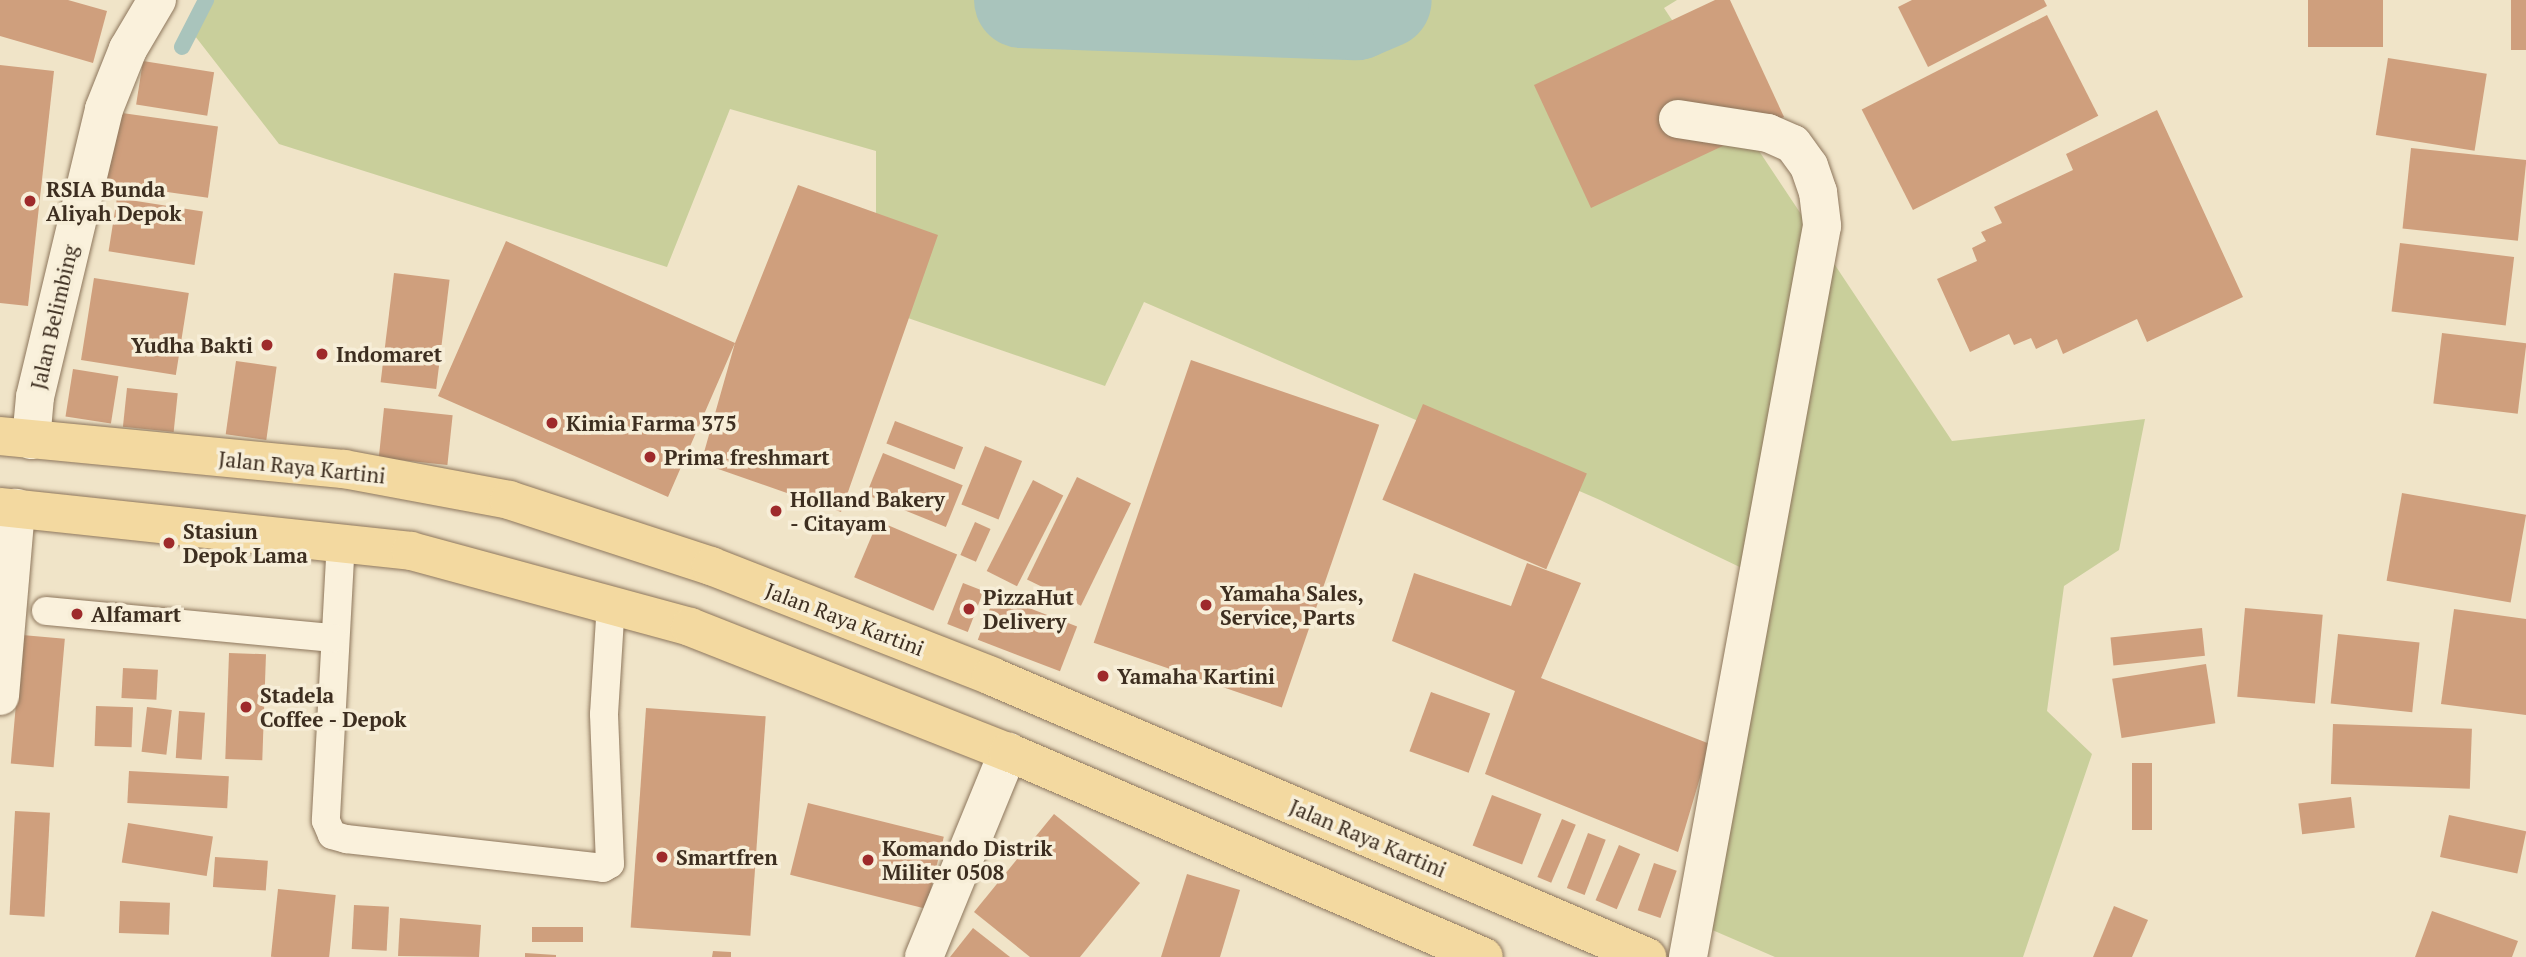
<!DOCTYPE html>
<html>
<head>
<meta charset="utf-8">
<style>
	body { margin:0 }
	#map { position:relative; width:2526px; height:957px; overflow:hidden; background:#f0e4c8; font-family:"PT Serif",serif }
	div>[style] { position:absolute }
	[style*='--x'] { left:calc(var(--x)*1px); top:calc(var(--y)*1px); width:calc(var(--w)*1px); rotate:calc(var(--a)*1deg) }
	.green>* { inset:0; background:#c9cf9b }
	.stream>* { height:16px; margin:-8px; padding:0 8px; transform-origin:8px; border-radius:8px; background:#a9c4bc }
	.river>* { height:96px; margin:-48px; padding:0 48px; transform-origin:48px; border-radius:48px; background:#a9c4bc }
	.building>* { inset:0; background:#cf9f7d; transform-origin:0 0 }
	.roads { filter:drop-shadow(0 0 2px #8d765c) drop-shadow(0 0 2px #8d765c) }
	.lane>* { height:28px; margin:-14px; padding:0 14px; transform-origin:14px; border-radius:14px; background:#faf1dc }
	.street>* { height:38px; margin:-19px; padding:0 19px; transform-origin:19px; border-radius:19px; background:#faf1dc }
	.primary>* { height:38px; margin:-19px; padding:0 19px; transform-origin:19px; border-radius:19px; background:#f3d9a0 }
	.dots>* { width:19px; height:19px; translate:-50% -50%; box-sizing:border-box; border:4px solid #f7eed8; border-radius:50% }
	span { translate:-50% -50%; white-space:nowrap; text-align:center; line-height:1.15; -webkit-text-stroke:7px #f7eed8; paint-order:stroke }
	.poi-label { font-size:21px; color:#3d2e20; font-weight:700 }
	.left { translate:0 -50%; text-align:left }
	.right { translate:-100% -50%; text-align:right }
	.street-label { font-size:21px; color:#3d2e20 }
</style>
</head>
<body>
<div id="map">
	<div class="green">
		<i style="clip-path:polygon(204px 0,1677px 0,1664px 8px,1952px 441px,2145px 419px,2119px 550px,2064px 586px,2047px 711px,2092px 754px,2023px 957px,1775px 957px,1696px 923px,1748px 571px,1600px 500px,1144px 302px,1105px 386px,876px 307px,876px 151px,730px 109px,667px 267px,279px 144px,195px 36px)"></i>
	</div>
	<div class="stream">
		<i style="--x:182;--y:47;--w:53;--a:-62.9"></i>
	</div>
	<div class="river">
		<i style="--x:1022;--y:0;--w:334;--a:2.1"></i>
		<i style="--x:1356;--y:12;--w:30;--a:-23"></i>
	</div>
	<div class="building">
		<i style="clip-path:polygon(0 0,68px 0,107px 11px,93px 63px,0 36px)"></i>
		<i style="clip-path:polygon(1715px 0,1730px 0,1784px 117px,1591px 208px,1534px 85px)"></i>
		<i style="clip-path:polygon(1912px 0,2044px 0,2047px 6px,1928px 67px,1898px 7px)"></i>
		<i style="left:2308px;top:0;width:75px;height:47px"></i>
		<i style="left:2511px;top:0;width:15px;height:50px"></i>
		<i style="left:2047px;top:15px;width:113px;height:208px;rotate:63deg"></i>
		<i style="left:2388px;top:58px;width:100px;height:78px;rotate:9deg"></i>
		<i style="left:143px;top:61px;width:72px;height:44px;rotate:9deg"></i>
		<i style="clip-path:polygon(0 65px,54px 71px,28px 306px,0 303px)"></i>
		<i style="clip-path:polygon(2157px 110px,2243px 297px,2147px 342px,2137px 319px,2063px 354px,2057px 339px,2036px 349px,2031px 338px,2014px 345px,2009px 334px,1970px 352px,1937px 279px,1977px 261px,1972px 248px,1986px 241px,1981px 232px,2002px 223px,1994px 207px,2073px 170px,2066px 154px)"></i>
		<i style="left:115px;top:112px;width:104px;height:72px;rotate:8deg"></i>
		<i style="left:2411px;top:148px;width:116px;height:81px;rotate:6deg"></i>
		<i style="clip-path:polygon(798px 185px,938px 235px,841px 512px,701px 463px,735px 343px,668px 497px,438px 396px,506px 241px,735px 343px)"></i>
		<i style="left:117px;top:198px;width:87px;height:54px;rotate:9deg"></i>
		<i style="left:2400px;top:243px;width:115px;height:69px;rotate:7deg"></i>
		<i style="left:394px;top:273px;width:56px;height:110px;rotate:7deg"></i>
		<i style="left:94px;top:278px;width:96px;height:83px;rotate:9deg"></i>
		<i style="left:2442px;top:333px;width:85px;height:71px;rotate:7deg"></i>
		<i style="left:1191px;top:360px;width:199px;height:299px;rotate:19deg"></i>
		<i style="left:236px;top:361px;width:41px;height:74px;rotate:8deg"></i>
		<i style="left:73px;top:369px;width:46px;height:48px;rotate:9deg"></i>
		<i style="left:127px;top:388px;width:51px;height:39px;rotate:6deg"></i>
		<i style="left:1423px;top:404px;width:178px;height:104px;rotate:23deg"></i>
		<i style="left:384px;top:408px;width:69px;height:50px;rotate:6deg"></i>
		<i style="left:895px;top:421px;width:73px;height:24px;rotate:21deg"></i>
		<i style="left:985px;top:446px;width:40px;height:63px;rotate:22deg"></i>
		<i style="left:883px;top:453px;width:86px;height:45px;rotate:22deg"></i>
		<i style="left:1077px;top:477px;width:60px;height:114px;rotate:26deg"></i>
		<i style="left:1033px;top:480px;width:34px;height:102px;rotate:27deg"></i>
		<i style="left:2402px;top:493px;width:126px;height:89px;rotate:10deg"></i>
		<i style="left:878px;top:521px;width:86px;height:61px;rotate:23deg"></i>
		<i style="left:975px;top:522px;width:17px;height:36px;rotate:24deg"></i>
		<i style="clip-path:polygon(1527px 563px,1581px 583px,1541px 678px,1710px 744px,1678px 852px,1485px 774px,1515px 691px,1392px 641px,1414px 573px,1511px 606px)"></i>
		<i style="left:963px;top:583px;width:22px;height:44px;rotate:21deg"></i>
		<i style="left:995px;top:595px;width:88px;height:48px;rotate:21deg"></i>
		<i style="left:2245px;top:608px;width:78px;height:89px;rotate:5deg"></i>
		<i style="clip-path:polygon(2454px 609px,2526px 619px,2526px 715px,2441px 704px)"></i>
		<i style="left:2202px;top:628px;width:28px;height:92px;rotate:84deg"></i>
		<i style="left:2338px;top:634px;width:82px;height:70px;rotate:6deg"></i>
		<i style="left:22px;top:635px;width:43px;height:129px;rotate:5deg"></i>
		<i style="left:229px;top:653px;width:37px;height:106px;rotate:2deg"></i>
		<i style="left:2206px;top:664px;width:60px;height:95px;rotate:81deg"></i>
		<i style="left:123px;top:668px;width:35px;height:30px;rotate:3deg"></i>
		<i style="left:1431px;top:692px;width:63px;height:63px;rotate:20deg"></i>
		<i style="left:96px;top:706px;width:37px;height:40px;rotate:2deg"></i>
		<i style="left:147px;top:707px;width:25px;height:45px;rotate:7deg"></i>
		<i style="left:646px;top:708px;width:120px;height:220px;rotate:4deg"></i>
		<i style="left:179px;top:711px;width:26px;height:47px;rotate:4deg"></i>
		<i style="left:2333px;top:724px;width:139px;height:60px;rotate:2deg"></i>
		<i style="left:2132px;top:763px;width:20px;height:67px"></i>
		<i style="left:129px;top:771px;width:100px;height:32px;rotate:3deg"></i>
		<i style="left:1492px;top:795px;width:53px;height:54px;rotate:21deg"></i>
		<i style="left:2351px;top:797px;width:31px;height:53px;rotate:83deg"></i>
		<i style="left:808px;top:803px;width:140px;height:74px;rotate:14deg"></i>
		<i style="left:15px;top:811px;width:35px;height:104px;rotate:3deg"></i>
		<i style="clip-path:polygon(1054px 814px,1140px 883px,1080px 957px,1030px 957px,974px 912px)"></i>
		<i style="left:2449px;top:815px;width:79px;height:43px;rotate:12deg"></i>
		<i style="left:1562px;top:819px;width:15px;height:63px;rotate:23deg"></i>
		<i style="left:128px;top:823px;width:86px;height:40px;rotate:9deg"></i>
		<i style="left:1588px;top:833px;width:19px;height:59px;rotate:21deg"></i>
		<i style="left:1619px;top:845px;width:23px;height:60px;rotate:23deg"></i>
		<i style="left:215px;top:857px;width:53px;height:30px;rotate:4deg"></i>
		<i style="left:1654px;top:863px;width:24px;height:50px;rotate:19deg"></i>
		<i style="clip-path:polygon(1187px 874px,1240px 890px,1220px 957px,1161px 957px)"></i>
		<i style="left:278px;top:889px;width:58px;height:68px;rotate:6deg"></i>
		<i style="left:120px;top:901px;width:50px;height:32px;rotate:2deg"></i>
		<i style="left:354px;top:905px;width:35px;height:44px;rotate:3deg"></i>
		<i style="clip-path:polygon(2114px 906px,2148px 920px,2132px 957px,2093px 957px)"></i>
		<i style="clip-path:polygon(2432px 911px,2518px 941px,2512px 957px,2415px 957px)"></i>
		<i style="clip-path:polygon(400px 918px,481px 925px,479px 957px,398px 956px)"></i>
		<i style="left:532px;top:927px;width:51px;height:15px"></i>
		<i style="clip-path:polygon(973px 928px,1010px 957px,950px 957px)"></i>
		<i style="clip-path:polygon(713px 951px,731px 952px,731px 957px,712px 957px)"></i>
		<i style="clip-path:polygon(525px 953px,556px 955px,556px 957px,525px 957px)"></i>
	</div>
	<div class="roads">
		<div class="lane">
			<i style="--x:341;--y:540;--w:281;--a:93.1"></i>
			<i style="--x:326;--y:821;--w:15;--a:67"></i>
			<i style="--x:332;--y:835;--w:15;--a:16"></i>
			<i style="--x:346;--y:839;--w:259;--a:6.4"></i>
			<i style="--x:603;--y:868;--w:8;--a:-30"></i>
			<i style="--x:610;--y:864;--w:150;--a:-92.3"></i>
			<i style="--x:604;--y:714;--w:110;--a:-86.4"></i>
			<i style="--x:46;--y:611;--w:288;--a:5.4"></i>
		</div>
		<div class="street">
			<i style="--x:1678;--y:119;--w:91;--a:8.8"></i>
			<i style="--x:1768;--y:133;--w:27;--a:24"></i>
			<i style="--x:1793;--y:144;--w:27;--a:54"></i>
			<i style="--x:1809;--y:166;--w:28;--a:71"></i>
			<i style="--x:1818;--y:192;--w:34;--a:83"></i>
			<i style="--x:1822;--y:226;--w:743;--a:100.39"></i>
			<i style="--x:31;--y:440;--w:43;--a:-84.7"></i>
			<i style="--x:35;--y:397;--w:296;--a:-76.5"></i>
			<i style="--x:104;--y:109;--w:65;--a:-68.2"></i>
			<i style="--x:128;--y:49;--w:57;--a:-59.4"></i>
			<i style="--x:0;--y:696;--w:189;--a:-85.1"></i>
			<i style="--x:924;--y:957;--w:222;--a:-67.7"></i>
		</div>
		<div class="primary">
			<i style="--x:0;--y:436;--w:346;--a:5.5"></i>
			<i style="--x:344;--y:469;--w:168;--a:10.6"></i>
			<i style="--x:509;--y:500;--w:213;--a:18.1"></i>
			<i style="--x:711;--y:566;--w:301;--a:21.4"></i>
			<i style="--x:991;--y:676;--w:714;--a:23.19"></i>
			<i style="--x:0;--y:507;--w:413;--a:6.1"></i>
			<i style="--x:411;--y:551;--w:289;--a:15.2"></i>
			<i style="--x:690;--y:627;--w:342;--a:21.5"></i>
			<i style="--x:1008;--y:752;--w:518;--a:23.3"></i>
		</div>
	</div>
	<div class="dots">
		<i style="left:30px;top:201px;background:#9e2a2b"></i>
		<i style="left:267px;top:345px;background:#9e2a2b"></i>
		<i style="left:322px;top:354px;background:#9e2a2b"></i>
		<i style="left:552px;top:423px;background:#9e2a2b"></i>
		<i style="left:650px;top:457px;background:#9e2a2b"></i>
		<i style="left:776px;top:511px;background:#9e2a2b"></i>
		<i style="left:169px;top:543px;background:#9e2a2b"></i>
		<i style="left:1206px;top:605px;background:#9e2a2b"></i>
		<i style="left:969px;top:609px;background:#9e2a2b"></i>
		<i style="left:77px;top:614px;background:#9e2a2b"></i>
		<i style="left:1103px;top:676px;background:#9e2a2b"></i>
		<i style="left:246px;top:707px;background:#9e2a2b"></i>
		<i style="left:662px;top:857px;background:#9e2a2b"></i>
		<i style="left:868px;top:860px;background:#9e2a2b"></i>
	</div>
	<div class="poi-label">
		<span class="left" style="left:46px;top:201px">RSIA Bunda<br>Aliyah Depok</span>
		<span class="right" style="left:253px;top:345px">Yudha Bakti</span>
		<span class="left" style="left:336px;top:354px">Indomaret</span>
		<span class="left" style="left:566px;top:423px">Kimia Farma 375</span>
		<span class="left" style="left:664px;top:457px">Prima freshmart</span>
		<span class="left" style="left:790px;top:511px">Holland Bakery<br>- Citayam</span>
		<span class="left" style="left:183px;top:543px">Stasiun<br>Depok Lama</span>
		<span class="left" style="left:1220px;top:605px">Yamaha Sales,<br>Service, Parts</span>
		<span class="left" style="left:983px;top:609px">PizzaHut<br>Delivery</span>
		<span class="left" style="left:91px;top:614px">Alfamart</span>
		<span class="left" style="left:1117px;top:676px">Yamaha Kartini</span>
		<span class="left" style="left:260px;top:707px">Stadela<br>Coffee - Depok</span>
		<span class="left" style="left:882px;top:860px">Komando Distrik<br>Militer 0508</span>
		<span class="left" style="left:676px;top:857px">Smartfren</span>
	</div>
	<div class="street-label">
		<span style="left:54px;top:317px;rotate:-77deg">Jalan Belimbing</span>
		<span style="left:302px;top:467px;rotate:6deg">Jalan Raya Kartini</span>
		<span style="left:845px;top:619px;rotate:21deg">Jalan Raya Kartini</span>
		<span style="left:1368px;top:838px;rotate:23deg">Jalan Raya Kartini</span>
	</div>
</div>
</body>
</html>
